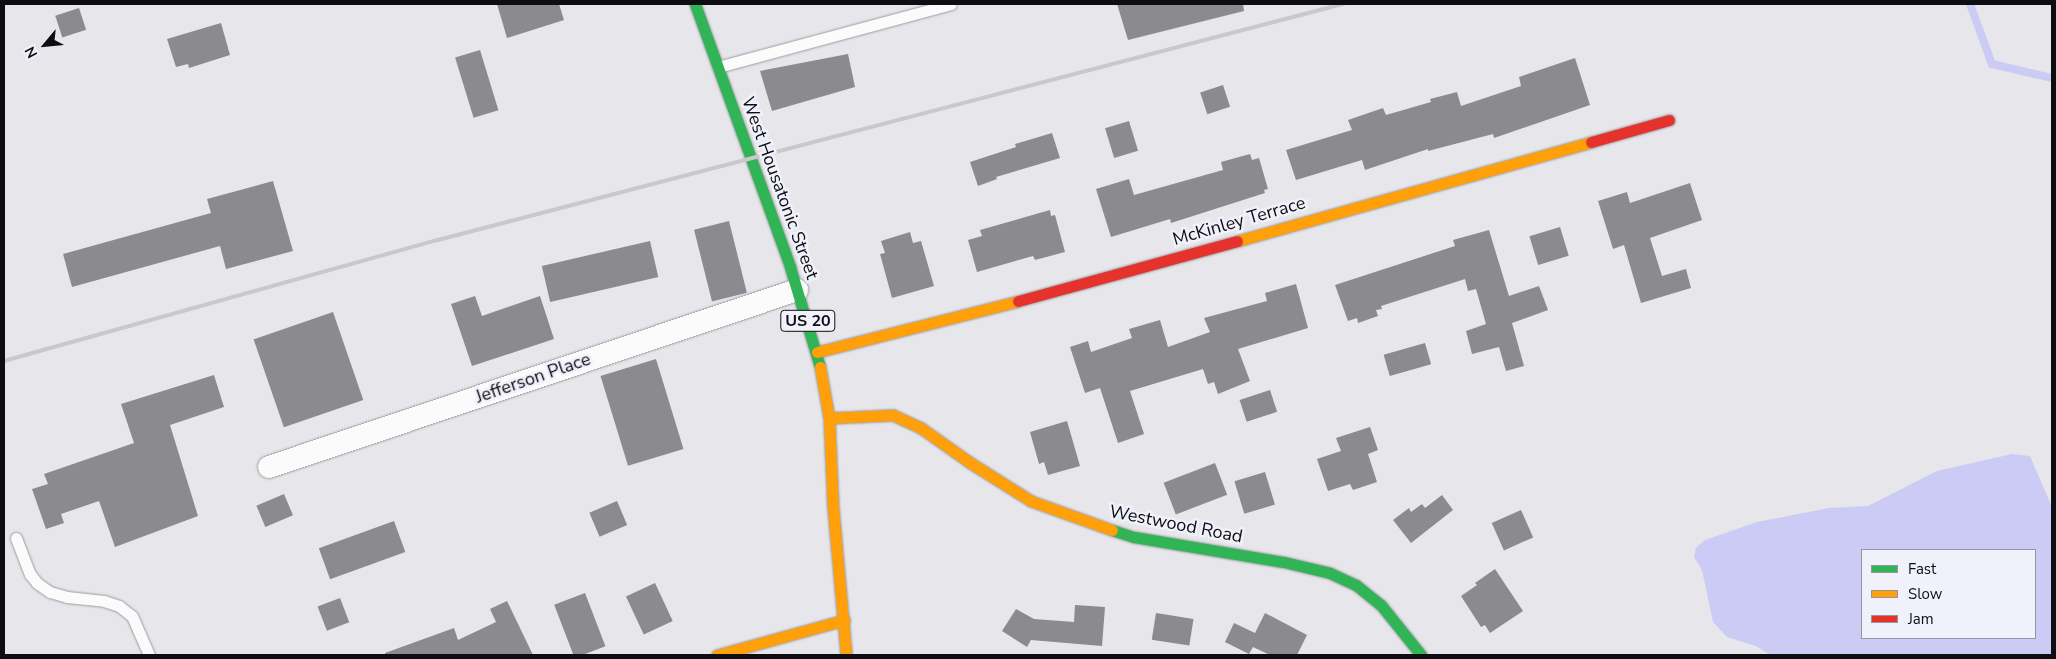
<!DOCTYPE html>
<html>
<head>
<meta charset="utf-8">
<style>
	body { margin:0 }
	#map { position:relative; width:2056px; height:659px; overflow:hidden; background:#e6e6eb; font-family:"Nunito Sans",sans-serif }
	div>[style] { position:absolute }
	[style*='--x'] { left:calc(var(--x)*1px); top:calc(var(--y)*1px); width:calc(var(--w)*1px); rotate:calc(var(--a)*1deg) }
	.water>* { inset:0; background:#cbcbf6 }
	.stream>* { height:8px; margin:-4px; padding:0 4px; transform-origin:4px; border-radius:4px; background:#cbcbf6 }
	.building>* { inset:0; background:#8b8b8f; transform-origin:0 0 }
	.roads { filter:drop-shadow(0 0 1px #9d9da1) drop-shadow(0 0 1px #9d9da1) }
	.lane>* { height:11px; margin:-5.5px; padding:0 5.5px; transform-origin:5.5px; border-radius:5.5px; background:#fbfbfc }
	.street>* { height:22px; margin:-11px; padding:0 11px; transform-origin:11px; border-radius:11px; background:#fbfbfc }
	.fast>* { height:11px; margin:-5.5px; padding:0 5.5px; transform-origin:5.5px; border-radius:5.5px; background:#30b455 }
	.slow>* { height:11px; margin:-5.5px; padding:0 5.5px; transform-origin:5.5px; border-radius:5.5px; background:#ff9f0a }
	.jam>* { height:11px; margin:-5.5px; padding:0 5.5px; transform-origin:5.5px; border-radius:5.5px; background:#e5322d }
	.rail>* { height:4px; margin:-2px; padding:0 2px; transform-origin:2px; border-radius:2px; background:#c9c9cb }
	span { translate:-50% -50%; white-space:nowrap; text-align:center; line-height:1.15; -webkit-text-stroke:5px #f0f1fb; paint-order:stroke }
	.shield-label span { padding:1px 4px; background:#f0f1fb; border:1px solid; border-radius:4px; -webkit-text-stroke-width:0 }
	.shield-label { font-size:16px; color:#0e0e12; font-weight:700 }
	.street-label { font-size:18px; color:#0e0e12 }
	.frame { position:absolute; inset:0; border:5px solid #0e0e12; pointer-events:none }
	.legend { position:absolute; left:1861px; top:549px; width:175px; height:90px; box-sizing:border-box; background:#f0f1fb; border:1px solid #96969e; margin:0; padding:6px 9px; list-style:none; font-size:15px; color:#0e0e12 }
	.legend li { display:flex; align-items:center; gap:10px; height:25px }
	.legend b { width:25px; border:1px solid #96969e }
	.north { position:absolute; left:20px; top:20px; width:50px; height:50px; -webkit-text-stroke:4px #f0f1fb; paint-order:stroke; rotate:242deg; font-size:14px; font-weight:700; line-height:20px; text-align:center; color:#0e0e12 }
	.north::after { content:''; display:block; margin:auto; width:18px; height:22px; background:#0e0e12; clip-path:polygon(50% 0,100% 100%,50% 72%,0 100%) }
</style>
</head>
<body>
<div id="map">
	<div class="water">
		<i style="clip-path:polygon(evenodd,2012px 454px,2030px 456px,2052px 507px,2052px 655px,1770px 655px,1756px 646px,1727px 637px,1713px 622px,1702px 570px,1694px 557px,1696px 548px,1705px 540px,1757px 522px,1829px 508px,1868px 506px,1937px 471px,2012px 454px,1862px 550px,2035px 550px,2035px 638px,1862px 638px,1862px 550px)"></i>
	</div>
	<div class="stream">
		<i style="--x:1970;--y:4;--w:64;--a:69.9"></i>
		<i style="--x:1992;--y:64;--w:62;--a:13.1"></i>
	</div>
	<div class="building">
		<i style="clip-path:polygon(497px 4px,559px 4px,564px 20px,507px 38px)"></i>
		<i style="clip-path:polygon(1117px 4px,1243px 4px,1244px 11px,1128px 40px)"></i>
		<i style="left:79px;top:8px;width:23px;height:25px;rotate:72deg"></i>
		<i style="clip-path:polygon(221px 23px,230px 55px,189px 68px,188px 64px,176px 67px,167px 39px)"></i>
		<i style="left:480px;top:50px;width:63px;height:26px;rotate:73deg"></i>
		<i style="clip-path:polygon(848px 54px,855px 87px,772px 111px,760px 71px)"></i>
		<i style="clip-path:polygon(1575px 58px,1590px 105px,1494px 138px,1493px 134px,1428px 151px,1428px 149px,1365px 170px,1362px 160px,1296px 180px,1286px 150px,1352px 130px,1348px 120px,1383px 108px,1386px 115px,1431px 102px,1430px 99px,1457px 92px,1461px 106px,1521px 86px,1519px 77px)"></i>
		<i style="left:1223px;top:85px;width:23px;height:24px;rotate:72deg"></i>
		<i style="left:1129px;top:121px;width:31px;height:25px;rotate:73deg"></i>
		<i style="clip-path:polygon(1052px 133px,1060px 158px,996px 177px,997px 179px,978px 186px,970px 162px,1016px 147px,1015px 144px)"></i>
		<i style="clip-path:polygon(1250px 154px,1252px 160px,1259px 158px,1268px 189px,1264px 190px,1265px 193px,1171px 223px,1170px 219px,1111px 237px,1096px 189px,1129px 179px,1134px 195px,1223px 170px,1221px 162px)"></i>
		<i style="clip-path:polygon(273px 181px,293px 251px,226px 269px,220px 246px,72px 287px,63px 254px,211px 213px,207px 199px)"></i>
		<i style="clip-path:polygon(1690px 183px,1702px 220px,1650px 238px,1662px 276px,1686px 269px,1691px 288px,1641px 303px,1624px 245px,1613px 249px,1598px 201px,1627px 192px,1630px 203px)"></i>
		<i style="clip-path:polygon(1050px 210px,1051px 216px,1055px 215px,1065px 252px,1035px 260px,1033px 256px,977px 272px,968px 240px,982px 236px,980px 230px)"></i>
		<i style="left:729px;top:221px;width:74px;height:36px;rotate:76deg"></i>
		<i style="left:1560px;top:227px;width:30px;height:32px;rotate:73deg"></i>
		<i style="clip-path:polygon(1489px 230px,1509px 296px,1539px 286px,1548px 310px,1512px 323px,1524px 366px,1506px 371px,1499px 347px,1472px 354px,1466px 331px,1486px 324px,1476px 289px,1468px 291px,1465px 279px,1381px 306px,1382px 309px,1376px 310px,1378px 316px,1358px 323px,1357px 318px,1348px 321px,1335px 285px,1455px 246px,1453px 240px)"></i>
		<i style="clip-path:polygon(910px 232px,913px 243px,921px 241px,934px 286px,892px 298px,880px 254px,885px 253px,881px 241px)"></i>
		<i style="left:650px;top:241px;width:37px;height:111px;rotate:77deg"></i>
		<i style="clip-path:polygon(1296px 284px,1308px 328px,1238px 349px,1250px 381px,1218px 394px,1214px 382px,1208px 384px,1203px 369px,1130px 391px,1144px 434px,1118px 443px,1100px 388px,1085px 393px,1070px 347px,1088px 341px,1091px 352px,1132px 338px,1129px 329px,1160px 320px,1168px 347px,1210px 332px,1204px 318px,1267px 301px,1265px 293px)"></i>
		<i style="clip-path:polygon(475px 296px,482px 316px,540px 296px,554px 339px,472px 366px,451px 304px)"></i>
		<i style="left:333px;top:312px;width:93px;height:84px;rotate:71deg"></i>
		<i style="left:1425px;top:343px;width:22px;height:43px;rotate:74deg"></i>
		<i style="left:656px;top:359px;width:94px;height:58px;rotate:73deg"></i>
		<i style="clip-path:polygon(214px 375px,224px 407px,170px 425px,198px 516px,115px 547px,99px 501px,61px 514px,64px 523px,46px 529px,32px 489px,48px 484px,44px 474px,134px 443px,121px 404px)"></i>
		<i style="left:1270px;top:390px;width:23px;height:32px;rotate:72deg"></i>
		<i style="clip-path:polygon(1067px 421px,1080px 466px,1048px 475px,1044px 462px,1039px 464px,1030px 432px)"></i>
		<i style="clip-path:polygon(1370px 427px,1378px 450px,1368px 454px,1377px 482px,1353px 490px,1350px 484px,1328px 491px,1317px 459px,1341px 451px,1336px 438px)"></i>
		<i style="left:1215px;top:463px;width:34px;height:55px;rotate:69deg"></i>
		<i style="left:1265px;top:472px;width:34px;height:32px;rotate:73deg"></i>
		<i style="left:284px;top:494px;width:23px;height:30px;rotate:67deg"></i>
		<i style="clip-path:polygon(1442px 495px,1453px 510px,1411px 543px,1393px 520px,1409px 508px,1411px 512px,1422px 504px,1425px 508px)"></i>
		<i style="left:617px;top:501px;width:26px;height:30px;rotate:67deg"></i>
		<i style="left:1521px;top:510px;width:30px;height:32px;rotate:66deg"></i>
		<i style="left:394px;top:521px;width:33px;height:80px;rotate:70deg"></i>
		<i style="clip-path:polygon(1495px 569px,1523px 611px,1490px 633px,1485px 625px,1481px 627px,1461px 596px,1477px 585px,1475px 583px)"></i>
		<i style="left:655px;top:583px;width:42px;height:32px;rotate:65deg"></i>
		<i style="left:585px;top:593px;width:57px;height:33px;rotate:69deg"></i>
		<i style="left:340px;top:598px;width:26px;height:24px;rotate:69deg"></i>
		<i style="clip-path:polygon(507px 601px,533px 655px,385px 655px,385px 653px,454px 628px,458px 640px,496px 622px,490px 609px)"></i>
		<i style="clip-path:polygon(1075px 605px,1105px 607px,1102px 646px,1031px 640px,1027px 647px,1002px 631px,1016px 609px,1034px 619px,1074px 622px)"></i>
		<i style="left:1156px;top:613px;width:38px;height:27px;rotate:9deg"></i>
		<i style="clip-path:polygon(1265px 613px,1307px 635px,1297px 655px,1270px 655px,1253px 647px,1249px 654px,1225px 642px,1234px 623px,1255px 633px)"></i>
	</div>
	<div class="roads">
		<div class="lane">
			<i style="--x:718;--y:67;--w:241;--a:-15.1"></i>
			<i style="--x:16;--y:538;--w:39;--a:69"></i>
			<i style="--x:30;--y:574;--w:11;--a:52"></i>
			<i style="--x:37;--y:583;--w:16;--a:35"></i>
			<i style="--x:50;--y:592;--w:18;--a:16"></i>
			<i style="--x:67;--y:597;--w:37;--a:6"></i>
			<i style="--x:104;--y:601;--w:16;--a:18"></i>
			<i style="--x:119;--y:606;--w:16;--a:38"></i>
			<i style="--x:132;--y:616;--w:43;--a:66.4"></i>
		</div>
		<div class="street">
			<i style="--x:269;--y:467;--w:557;--a:-18.53"></i>
		</div>
		<div class="fast">
			<i style="--x:695;--y:4;--w:280;--a:70.1"></i>
			<i style="--x:790;--y:267;--w:104;--a:73.3"></i>
			<i style="--x:1112;--y:530;--w:23;--a:18"></i>
			<i style="--x:1134;--y:537;--w:152;--a:9.5"></i>
			<i style="--x:1284;--y:562;--w:47;--a:13.4"></i>
			<i style="--x:1330;--y:573;--w:29;--a:25"></i>
			<i style="--x:1356;--y:585;--w:32;--a:39"></i>
			<i style="--x:1381;--y:605;--w:64;--a:51.3"></i>
		</div>
		<div class="slow">
			<i style="--x:1237;--y:241;--w:368;--a:-15.6"></i>
			<i style="--x:817;--y:352;--w:207;--a:-14.2"></i>
			<i style="--x:820;--y:367;--w:52;--a:80"></i>
			<i style="--x:829;--y:418;--w:90;--a:87.5"></i>
			<i style="--x:833;--y:508;--w:148;--a:84.9"></i>
			<i style="--x:829;--y:418;--w:64;--a:-2.7"></i>
			<i style="--x:893;--y:415;--w:31;--a:25"></i>
			<i style="--x:921;--y:428;--w:59;--a:35.3"></i>
			<i style="--x:969;--y:462;--w:73;--a:32.2"></i>
			<i style="--x:1031;--y:501;--w:86;--a:19.7"></i>
			<i style="--x:717;--y:655;--w:132;--a:-15.4"></i>
		</div>
		<div class="jam">
			<i style="--x:1591;--y:142;--w:81;--a:-15.8"></i>
			<i style="--x:1018;--y:301;--w:227;--a:-15.3"></i>
		</div>
	</div>
	<div class="rail">
		<i style="--x:4;--y:361;--w:451;--a:-15.6"></i>
		<i style="--x:438;--y:240;--w:935;--a:-14.62"></i>
	</div>
	<div class="shield-label">
		<span style="left:808px;top:321px">US 20</span>
	</div>
	<div class="street-label">
		<span style="left:780px;top:188px;rotate:70deg">West Housatonic Street</span>
		<span style="left:1239px;top:221px;rotate:-16deg">McKinley Terrace</span>
		<span style="left:533px;top:378px;rotate:-19deg">Jefferson Place</span>
		<span style="left:1176px;top:524px;rotate:11deg">Westwood Road</span>
	</div>
	<div class="frame"></div>
	<ul class="legend">
	<li><b style="height:6px;background:#30b455"></b>Fast</li>
	<li><b style="height:6px;background:#ff9f0a"></b>Slow</li>
	<li><b style="height:6px;background:#e5322d"></b>Jam</li>
	</ul>
	<div class="north">N</div>
</div>
</body>
</html>
